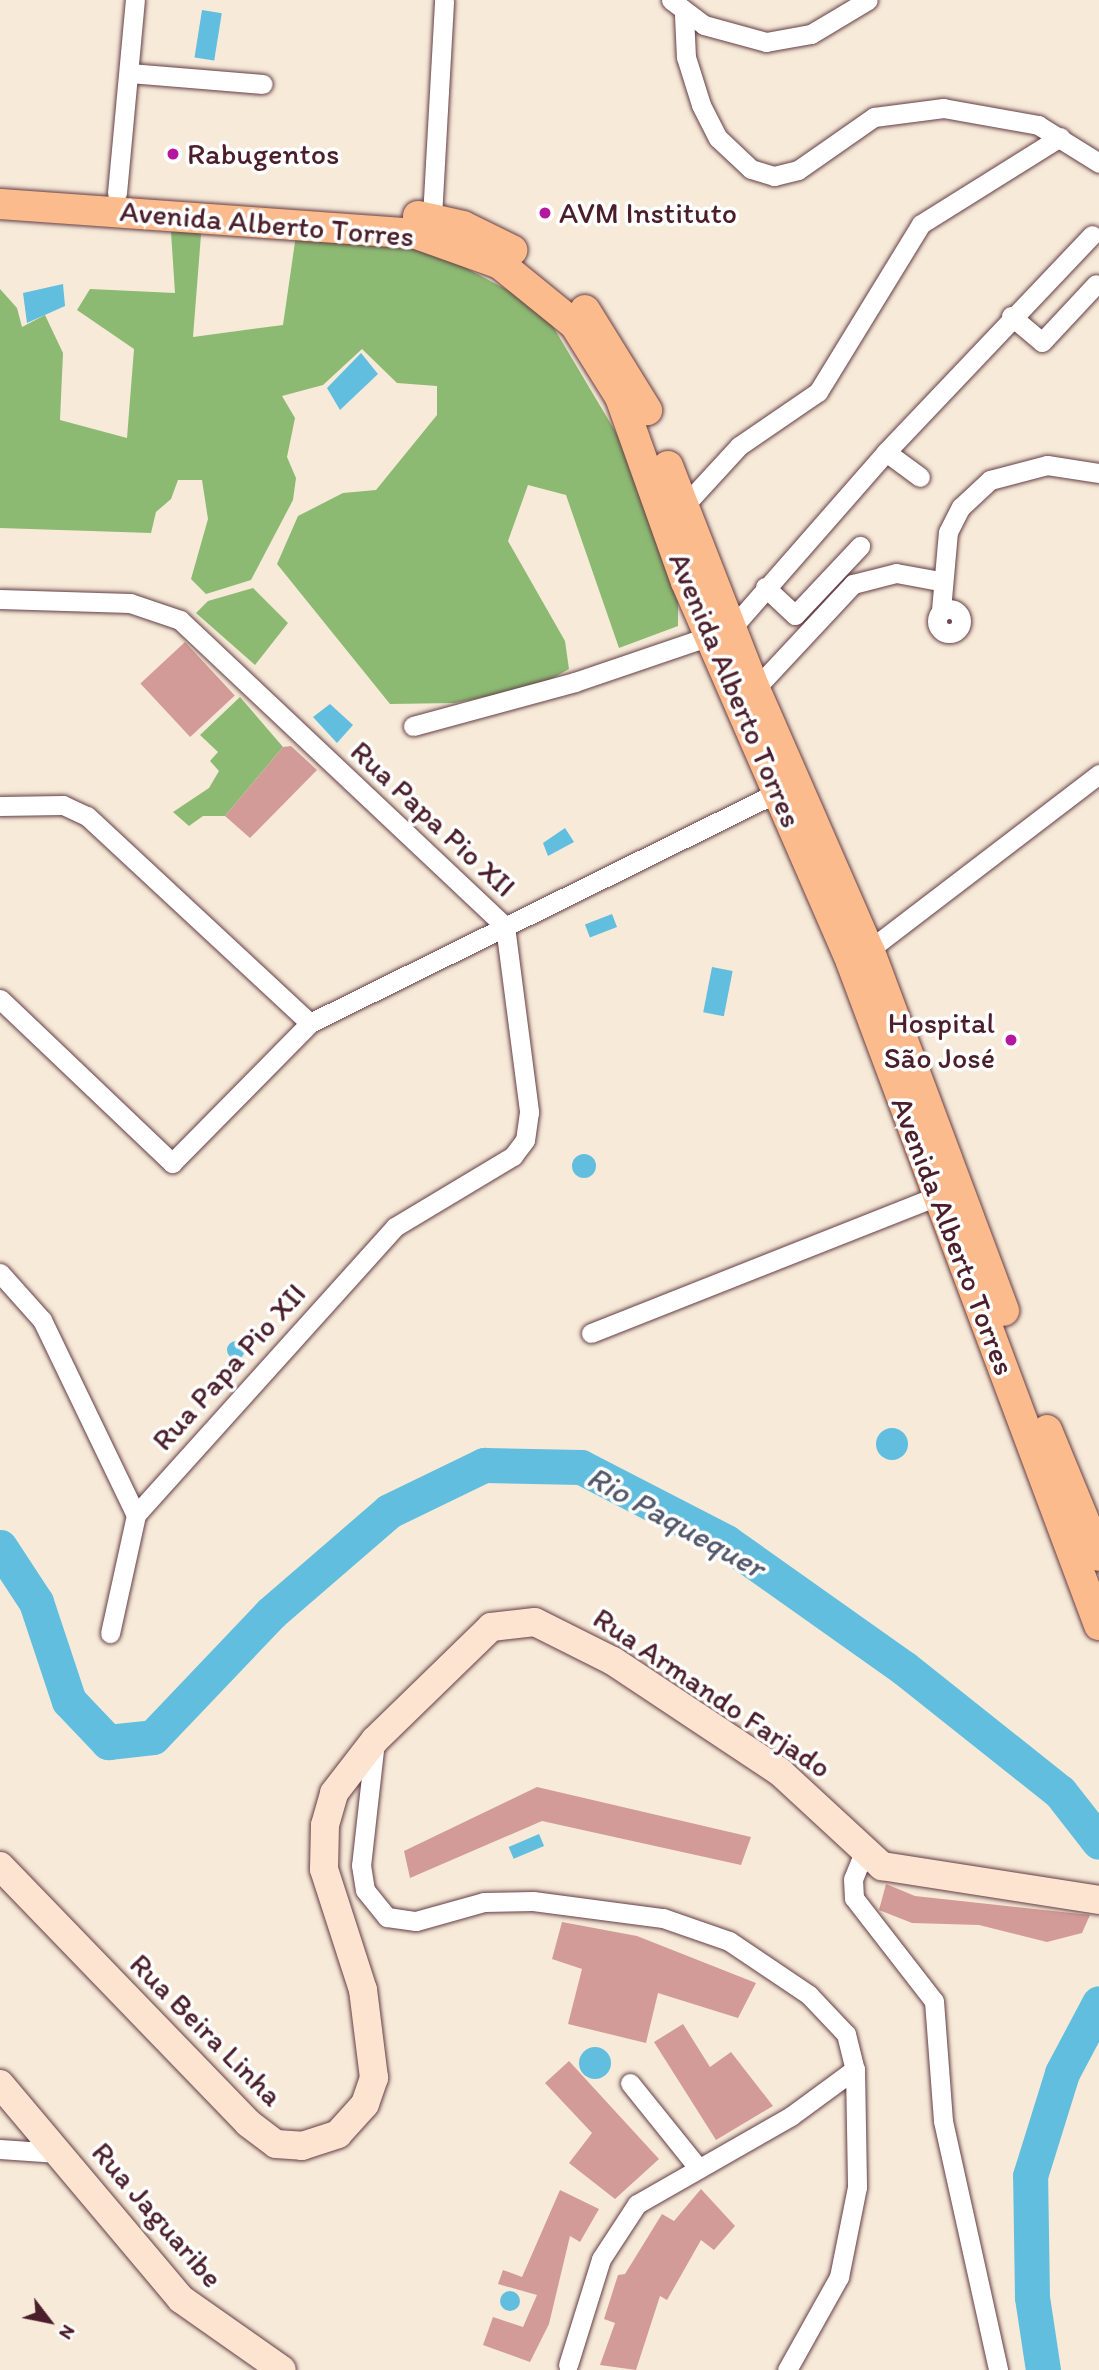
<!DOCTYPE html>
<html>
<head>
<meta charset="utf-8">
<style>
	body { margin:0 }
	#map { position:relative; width:1099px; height:2370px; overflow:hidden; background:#f7ead8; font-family:Itim,sans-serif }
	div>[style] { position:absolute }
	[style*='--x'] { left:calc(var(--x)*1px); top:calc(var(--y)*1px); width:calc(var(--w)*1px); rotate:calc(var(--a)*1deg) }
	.forest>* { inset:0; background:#8cba73 }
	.water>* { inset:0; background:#61bedf; transform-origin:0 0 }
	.round { border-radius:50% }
	.river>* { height:35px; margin:-17.5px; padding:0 17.5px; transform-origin:17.5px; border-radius:17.5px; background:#61bedf }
	.building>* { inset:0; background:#d39b97; transform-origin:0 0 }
	.roads { filter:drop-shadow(0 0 2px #643d45) drop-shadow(0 0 2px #643d45) }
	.street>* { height:19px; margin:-9.5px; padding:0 9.5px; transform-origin:9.5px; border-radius:9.5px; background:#fff }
	.street>.ring { margin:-9.5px; padding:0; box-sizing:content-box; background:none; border:19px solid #fff; border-radius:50% }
	.secondary>* { height:28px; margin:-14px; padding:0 14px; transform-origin:14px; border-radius:14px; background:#fde4d1 }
	.primary>* { height:30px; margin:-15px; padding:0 15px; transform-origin:15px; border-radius:15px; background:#fbbb8c }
	.dots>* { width:19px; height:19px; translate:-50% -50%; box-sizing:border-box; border:4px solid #fff; border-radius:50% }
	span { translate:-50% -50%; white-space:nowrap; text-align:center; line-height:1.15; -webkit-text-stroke:7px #fff; paint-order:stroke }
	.poi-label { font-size:30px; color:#4a1f2b }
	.left { translate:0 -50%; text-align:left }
	.right { translate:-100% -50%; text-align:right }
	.street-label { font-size:30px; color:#4a1f2b }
	.water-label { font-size:32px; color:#52576a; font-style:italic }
	.north { position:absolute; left:14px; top:2286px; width:70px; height:70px; -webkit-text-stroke:5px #fff; paint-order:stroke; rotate:122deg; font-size:19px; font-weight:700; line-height:28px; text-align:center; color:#4a1f2b }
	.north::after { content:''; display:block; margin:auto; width:24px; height:32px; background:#4a1f2b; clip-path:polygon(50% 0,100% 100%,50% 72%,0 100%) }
</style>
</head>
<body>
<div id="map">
	<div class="forest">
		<i style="clip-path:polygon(202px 222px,193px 337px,283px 325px,296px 235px,424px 246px,542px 308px,627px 451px,678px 582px,678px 626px,619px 648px,566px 495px,528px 485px,508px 541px,565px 641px,569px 669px,539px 686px,455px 703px,390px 704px,277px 564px,298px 516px,343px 493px,376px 490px,437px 415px,437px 386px,397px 383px,362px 349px,323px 385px,282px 396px,295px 418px,287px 457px,296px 478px,293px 500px,251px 580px,206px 594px,191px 579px,208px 519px,202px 480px,178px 480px,171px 499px,156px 512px,151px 533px,0 528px,0 289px,17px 308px,22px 327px,45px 315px,63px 353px,60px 420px,127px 438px,134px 349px,77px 310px,90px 289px,175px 293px,171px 232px)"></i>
		<i style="clip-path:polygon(253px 588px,288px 623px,255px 665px,196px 613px,208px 601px)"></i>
		<i style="clip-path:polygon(240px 697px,283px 747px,225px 816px,203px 816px,189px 826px,173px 812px,209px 788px,219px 771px,210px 761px,218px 752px,200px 735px)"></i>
	</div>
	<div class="water">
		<i style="left:202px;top:10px;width:20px;height:48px;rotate:9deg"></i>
		<i style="clip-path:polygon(63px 284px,65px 306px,27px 323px,23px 293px)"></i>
		<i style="clip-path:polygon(361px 353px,378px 374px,340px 410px,327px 388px)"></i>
		<i style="clip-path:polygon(330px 704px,353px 725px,337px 743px,313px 717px)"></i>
		<i style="clip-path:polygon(565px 828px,574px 842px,548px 856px,543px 843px)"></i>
		<i style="left:612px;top:914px;width:14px;height:29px;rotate:69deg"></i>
		<i style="left:712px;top:967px;width:21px;height:46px;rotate:11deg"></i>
		<i class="round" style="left:572px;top:1154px;width:24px;height:24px"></i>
		<i class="round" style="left:227px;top:1341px;width:18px;height:18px"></i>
		<i class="round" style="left:876px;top:1428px;width:32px;height:32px"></i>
		<i style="left:539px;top:1834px;width:13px;height:33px;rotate:67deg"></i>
		<i class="round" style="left:579px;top:2047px;width:32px;height:32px"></i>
		<i class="round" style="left:500px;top:2291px;width:20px;height:20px"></i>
	</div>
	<div class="river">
		<i style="--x:0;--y:1547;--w:66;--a:56.8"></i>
		<i style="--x:36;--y:1602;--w:104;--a:71.6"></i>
		<i style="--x:69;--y:1701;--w:57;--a:46.4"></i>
		<i style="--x:108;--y:1742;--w:45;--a:-6.3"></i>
		<i style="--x:153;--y:1737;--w:171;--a:-46.4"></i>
		<i style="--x:271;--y:1613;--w:156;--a:-40.8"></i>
		<i style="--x:389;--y:1511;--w:106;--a:-25.8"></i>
		<i style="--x:484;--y:1465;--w:97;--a:1.2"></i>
		<i style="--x:581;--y:1467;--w:163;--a:27.3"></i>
		<i style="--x:726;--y:1542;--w:218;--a:35.3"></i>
		<i style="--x:904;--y:1668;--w:199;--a:38.5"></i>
		<i style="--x:1060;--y:1792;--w:63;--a:52"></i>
		<i style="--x:1043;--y:2370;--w:74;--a:-98.6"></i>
		<i style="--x:1032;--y:2297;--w:121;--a:-90.9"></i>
		<i style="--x:1030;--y:2176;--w:108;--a:-72.7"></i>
		<i style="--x:1062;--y:2073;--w:79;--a:-62.1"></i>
	</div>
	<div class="building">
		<i style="left:185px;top:642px;width:73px;height:61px;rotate:47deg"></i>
		<i style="clip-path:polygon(291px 746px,317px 770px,250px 838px,225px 816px,283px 747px)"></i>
		<i style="clip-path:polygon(537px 1787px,751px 1837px,741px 1865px,542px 1821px,410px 1878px,404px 1851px)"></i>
		<i style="clip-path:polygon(886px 1884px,915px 1896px,1090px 1915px,1082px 1933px,1047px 1942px,979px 1925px,912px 1923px,879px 1910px)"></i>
		<i style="clip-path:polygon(562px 1922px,637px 1936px,756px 1983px,738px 2018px,658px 1993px,646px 2043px,568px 2024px,582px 1969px,552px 1959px)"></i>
		<i style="clip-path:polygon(683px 2024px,710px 2067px,731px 2052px,773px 2106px,716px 2140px,654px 2042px)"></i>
		<i style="clip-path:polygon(569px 2061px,659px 2159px,615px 2199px,569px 2163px,592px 2133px,545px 2083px)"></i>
		<i style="clip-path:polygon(701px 2189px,735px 2226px,714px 2250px,701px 2240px,667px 2300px,660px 2296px,636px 2370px,600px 2365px,615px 2323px,604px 2319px,618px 2275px,625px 2274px,662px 2214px,674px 2221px)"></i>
		<i style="clip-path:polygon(560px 2190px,599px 2209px,580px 2242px,570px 2236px,549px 2324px,530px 2362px,483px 2345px,493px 2317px,523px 2327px,537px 2295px,498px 2284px,503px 2270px,522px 2277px)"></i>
	</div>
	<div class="roads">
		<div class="street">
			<i style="--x:671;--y:0;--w:41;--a:37.1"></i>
			<i style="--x:704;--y:25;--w:64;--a:15.3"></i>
			<i style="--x:766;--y:42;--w:46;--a:-10.1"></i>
			<i style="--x:811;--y:34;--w:66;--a:-30.8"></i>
			<i style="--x:684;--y:15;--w:42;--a:87.3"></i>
			<i style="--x:686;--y:57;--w:50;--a:72.6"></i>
			<i style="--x:701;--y:105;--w:37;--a:63"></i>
			<i style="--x:718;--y:138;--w:45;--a:43.2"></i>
			<i style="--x:751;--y:169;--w:24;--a:17"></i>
			<i style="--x:774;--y:176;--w:25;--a:-14"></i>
			<i style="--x:798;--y:170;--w:93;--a:-34.9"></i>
			<i style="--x:874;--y:117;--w:70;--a:-7.4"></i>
			<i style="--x:943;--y:108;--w:97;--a:10.1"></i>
			<i style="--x:1038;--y:125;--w:72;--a:31.9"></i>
			<i style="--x:130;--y:73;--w:133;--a:4.7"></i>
			<i style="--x:117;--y:193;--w:194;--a:-84.7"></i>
			<i style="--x:432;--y:217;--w:217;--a:-86.8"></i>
			<i style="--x:1011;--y:316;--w:40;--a:40"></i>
			<i style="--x:1042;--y:342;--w:79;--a:-47"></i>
			<i style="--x:886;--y:452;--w:42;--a:36.3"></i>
			<i style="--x:683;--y:507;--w:83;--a:-47.4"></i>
			<i style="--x:739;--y:446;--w:96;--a:-34.4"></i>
			<i style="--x:818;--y:392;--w:197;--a:-58.5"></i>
			<i style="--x:921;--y:224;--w:164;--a:-32"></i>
			<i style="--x:765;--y:587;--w:41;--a:43"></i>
			<i style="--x:795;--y:615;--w:95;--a:-46.7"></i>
			<i style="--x:0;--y:599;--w:130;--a:1.8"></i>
			<i style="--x:130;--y:603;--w:53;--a:18.8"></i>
			<i style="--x:180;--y:620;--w:446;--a:43.3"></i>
			<i style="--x:505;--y:926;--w:188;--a:82.6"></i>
			<i style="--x:529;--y:1112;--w:28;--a:98"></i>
			<i style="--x:525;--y:1140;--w:20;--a:127"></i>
			<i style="--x:513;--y:1156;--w:138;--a:149"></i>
			<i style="--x:395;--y:1227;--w:387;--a:132"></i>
			<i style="--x:136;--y:1515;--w:121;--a:102.4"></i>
			<i class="ring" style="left:937px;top:609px;width:5px;height:5px"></i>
			<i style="--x:941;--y:610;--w:78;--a:-84.9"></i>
			<i style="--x:948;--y:532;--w:28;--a:-63"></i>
			<i style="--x:961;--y:507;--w:40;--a:-43"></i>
			<i style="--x:990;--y:480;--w:59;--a:-14.7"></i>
			<i style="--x:1047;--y:465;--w:53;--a:8.7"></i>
			<i style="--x:731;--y:629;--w:235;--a:-48.8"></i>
			<i style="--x:886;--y:452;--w:299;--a:-46.5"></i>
			<i style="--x:755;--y:689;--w:144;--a:-47"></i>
			<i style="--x:853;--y:584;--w:44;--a:-14.3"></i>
			<i style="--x:896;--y:573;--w:45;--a:10.3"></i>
			<i style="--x:413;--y:726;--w:168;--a:-15.2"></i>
			<i style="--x:575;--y:682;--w:143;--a:-18.8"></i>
			<i style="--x:0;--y:806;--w:63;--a:-0.9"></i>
			<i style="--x:63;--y:805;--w:26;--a:25"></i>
			<i style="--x:87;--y:816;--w:304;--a:42.9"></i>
			<i style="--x:861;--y:956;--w:300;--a:-37.4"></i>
			<i style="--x:0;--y:999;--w:238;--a:43.6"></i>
			<i style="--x:172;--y:1163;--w:197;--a:-45.4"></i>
			<i style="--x:310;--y:1023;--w:520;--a:-26.27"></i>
			<i style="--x:0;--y:1273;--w:63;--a:48.2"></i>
			<i style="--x:42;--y:1320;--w:216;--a:64.3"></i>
			<i style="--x:591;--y:1333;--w:374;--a:-21.6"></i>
			<i style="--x:375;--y:1741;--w:125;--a:96.4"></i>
			<i style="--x:361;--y:1865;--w:25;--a:81"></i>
			<i style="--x:365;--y:1890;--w:35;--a:51"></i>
			<i style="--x:387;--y:1917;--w:29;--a:8"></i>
			<i style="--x:416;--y:1921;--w:71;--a:-15.6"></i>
			<i style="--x:484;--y:1902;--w:49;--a:-1.2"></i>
			<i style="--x:533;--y:1901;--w:131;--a:7.5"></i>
			<i style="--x:663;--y:1918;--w:70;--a:19.2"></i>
			<i style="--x:729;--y:1941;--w:97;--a:34"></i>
			<i style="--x:809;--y:1995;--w:54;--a:46.5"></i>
			<i style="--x:846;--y:2034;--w:36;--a:76"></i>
			<i style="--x:855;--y:2069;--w:118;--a:89"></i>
			<i style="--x:857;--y:2187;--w:92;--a:101.3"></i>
			<i style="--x:839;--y:2277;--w:107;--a:119.2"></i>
			<i style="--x:864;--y:1852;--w:29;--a:112"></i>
			<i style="--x:853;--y:1879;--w:19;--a:87"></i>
			<i style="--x:854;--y:1898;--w:130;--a:52.2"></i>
			<i style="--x:934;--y:2001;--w:120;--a:85.7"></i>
			<i style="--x:943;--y:2121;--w:255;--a:77.5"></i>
			<i style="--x:630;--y:2083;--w:105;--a:51.2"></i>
			<i style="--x:0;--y:2149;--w:58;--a:3.9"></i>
			<i style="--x:568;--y:2365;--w:111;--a:-72.7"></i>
			<i style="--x:601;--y:2259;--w:66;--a:-56.8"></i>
			<i style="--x:637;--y:2204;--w:177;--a:-29.7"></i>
			<i style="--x:791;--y:2116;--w:79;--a:-36.3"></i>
		</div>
		<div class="secondary">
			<i style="--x:0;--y:1866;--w:357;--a:46"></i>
			<i style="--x:248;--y:2123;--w:35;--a:37"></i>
			<i style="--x:276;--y:2144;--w:26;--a:4"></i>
			<i style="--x:302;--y:2146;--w:38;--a:-18"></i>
			<i style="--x:338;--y:2134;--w:40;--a:-48"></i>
			<i style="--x:365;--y:2104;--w:28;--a:-71"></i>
			<i style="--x:374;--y:2078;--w:89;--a:-97.1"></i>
			<i style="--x:363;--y:1990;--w:127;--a:-107.9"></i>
			<i style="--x:324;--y:1869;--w:44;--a:-88.7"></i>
			<i style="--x:325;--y:1825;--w:33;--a:-74"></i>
			<i style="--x:334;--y:1793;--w:67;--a:-52.3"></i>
			<i style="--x:375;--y:1740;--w:162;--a:-44.2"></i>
			<i style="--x:491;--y:1627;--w:44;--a:-6.5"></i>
			<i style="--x:535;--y:1622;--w:87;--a:26.6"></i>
			<i style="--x:613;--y:1661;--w:201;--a:33.6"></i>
			<i style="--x:780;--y:1772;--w:139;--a:42.7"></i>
			<i style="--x:882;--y:1866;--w:220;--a:8.9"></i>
			<i style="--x:0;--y:2084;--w:281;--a:49.9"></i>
			<i style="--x:181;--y:2299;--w:123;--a:35.1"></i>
		</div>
		<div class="primary">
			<i style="--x:0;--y:204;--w:417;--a:4.1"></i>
			<i style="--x:416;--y:234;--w:89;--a:19.7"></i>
			<i style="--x:500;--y:264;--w:97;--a:39.1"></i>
			<i style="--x:575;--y:325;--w:85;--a:58"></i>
			<i style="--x:620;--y:397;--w:196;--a:70.4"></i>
			<i style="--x:686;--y:582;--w:414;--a:66.5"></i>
			<i style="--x:851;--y:962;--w:708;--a:69.49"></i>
			<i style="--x:418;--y:216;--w:46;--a:12.5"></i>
			<i style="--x:463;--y:226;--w:55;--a:26.1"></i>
			<i style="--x:585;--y:310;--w:118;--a:58.2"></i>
			<i style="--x:668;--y:466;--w:239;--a:68.7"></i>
			<i style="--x:755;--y:689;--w:287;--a:66.4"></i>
			<i style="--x:870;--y:952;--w:383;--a:69.5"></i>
			<i style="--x:1047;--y:1430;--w:136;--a:67.6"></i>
		</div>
	</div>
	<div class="dots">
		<i style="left:173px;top:154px;background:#b5179e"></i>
		<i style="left:545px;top:213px;background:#b5179e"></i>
		<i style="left:1011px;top:1040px;background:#b5179e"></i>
	</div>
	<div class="poi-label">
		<span class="left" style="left:187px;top:154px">Rabugentos</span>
		<span class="left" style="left:559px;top:213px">AVM Instituto</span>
		<span class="right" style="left:995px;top:1040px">Hospital<br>São José</span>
	</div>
	<div class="street-label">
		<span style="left:267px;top:224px;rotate:5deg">Avenida Alberto Torres</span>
		<span style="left:735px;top:690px;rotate:67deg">Avenida Alberto Torres</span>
		<span style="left:433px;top:819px;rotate:43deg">Rua Papa Pio XII</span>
		<span style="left:953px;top:1236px;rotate:69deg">Avenida Alberto Torres</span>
		<span style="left:229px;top:1367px;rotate:-48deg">Rua Papa Pio XII</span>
		<span style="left:712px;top:1693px;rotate:34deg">Rua Armando Farjado</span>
		<span style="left:206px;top:2030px;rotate:45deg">Rua Beira Linha</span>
		<span style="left:157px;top:2215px;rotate:49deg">Rua Jaguaribe</span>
	</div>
	<div class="water-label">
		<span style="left:676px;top:1522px;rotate:29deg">Rio Paquequer</span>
	</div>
	<div class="north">N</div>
</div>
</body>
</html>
